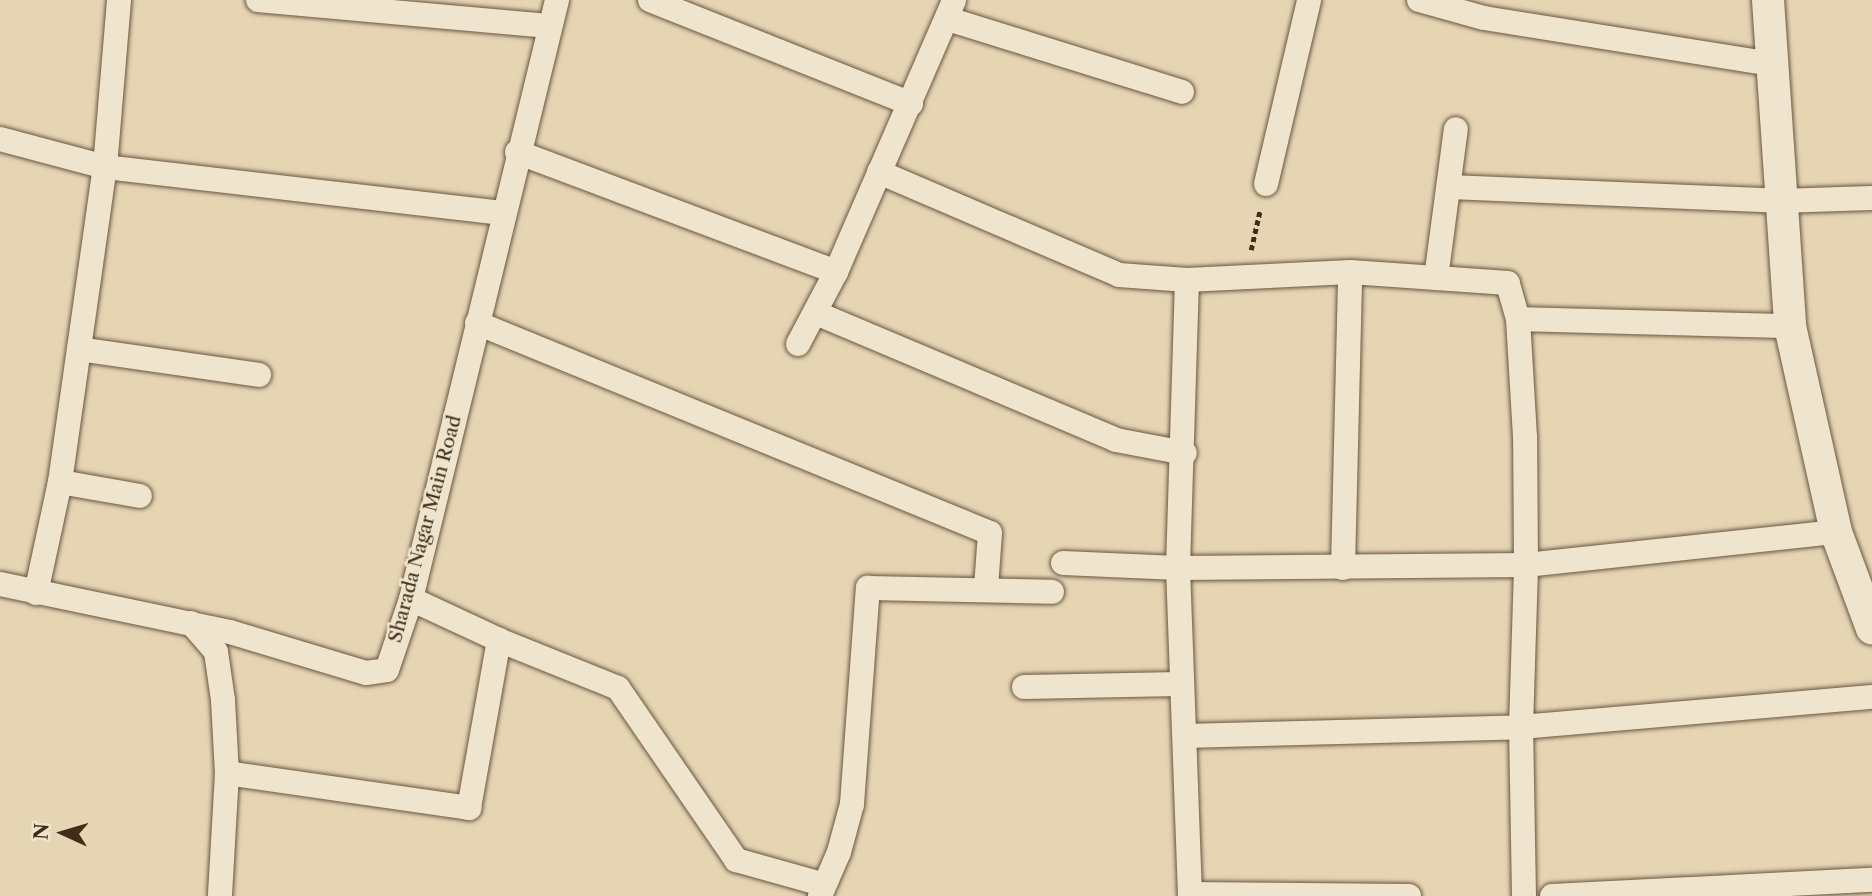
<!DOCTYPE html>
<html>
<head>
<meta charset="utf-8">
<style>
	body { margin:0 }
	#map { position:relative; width:1872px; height:896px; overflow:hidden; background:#e6d5b3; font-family:"Libre Caslon Text",serif }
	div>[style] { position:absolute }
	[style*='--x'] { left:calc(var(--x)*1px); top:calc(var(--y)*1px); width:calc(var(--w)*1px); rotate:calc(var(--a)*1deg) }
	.path>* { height:4.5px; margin-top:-2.25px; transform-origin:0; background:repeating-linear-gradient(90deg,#412c1a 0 5px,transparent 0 8.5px) }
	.roads { filter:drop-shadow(0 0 2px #6a5640) drop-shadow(0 0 2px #6a5640) }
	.minor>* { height:24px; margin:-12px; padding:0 12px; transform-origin:12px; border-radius:12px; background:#efe4ce }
	.tertiary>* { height:32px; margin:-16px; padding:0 16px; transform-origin:16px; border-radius:16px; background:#efe4ce }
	span { translate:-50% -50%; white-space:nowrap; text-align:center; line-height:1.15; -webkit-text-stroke:5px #efe4ce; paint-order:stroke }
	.street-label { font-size:19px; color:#412c1a }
	.north { position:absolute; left:28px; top:798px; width:70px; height:70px; -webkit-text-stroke:5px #efe4ce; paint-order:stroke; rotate:274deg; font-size:19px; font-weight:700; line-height:28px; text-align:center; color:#412c1a }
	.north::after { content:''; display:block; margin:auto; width:24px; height:32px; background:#412c1a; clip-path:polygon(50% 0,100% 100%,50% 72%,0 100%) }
</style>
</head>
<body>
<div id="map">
	<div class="path">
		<i style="--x:1251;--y:250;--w:41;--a:-77.3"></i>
	</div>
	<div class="roads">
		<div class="minor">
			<i style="--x:258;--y:0;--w:291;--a:5.1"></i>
			<i style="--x:650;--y:0;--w:281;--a:21.7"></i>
			<i style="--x:1419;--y:0;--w:67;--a:15.5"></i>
			<i style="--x:1484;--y:18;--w:292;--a:9.1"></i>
			<i style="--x:948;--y:19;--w:245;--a:17.3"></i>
			<i style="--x:0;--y:139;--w:109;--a:14.9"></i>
			<i style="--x:105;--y:167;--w:401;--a:6.6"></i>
			<i style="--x:517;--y:152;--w:341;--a:20.6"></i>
			<i style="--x:879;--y:172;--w:261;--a:23.2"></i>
			<i style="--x:1119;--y:275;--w:68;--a:4.2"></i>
			<i style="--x:1187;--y:280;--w:288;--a:91.8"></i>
			<i style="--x:1178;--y:568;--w:328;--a:87.9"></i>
			<i style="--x:1266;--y:184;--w:189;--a:-76.8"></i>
			<i style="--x:1450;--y:187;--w:329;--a:2.4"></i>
			<i style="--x:1779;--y:201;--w:93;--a:-1.8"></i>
			<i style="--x:1436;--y:278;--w:150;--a:-82.4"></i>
			<i style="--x:816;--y:313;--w:326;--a:22.9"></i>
			<i style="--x:1116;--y:440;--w:70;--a:10.7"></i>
			<i style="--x:1518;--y:319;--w:272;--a:1.5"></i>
			<i style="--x:477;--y:323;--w:554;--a:22.26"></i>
			<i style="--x:990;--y:533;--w:55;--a:94.2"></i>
			<i style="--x:798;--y:344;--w:81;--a:-62.2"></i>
			<i style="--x:836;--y:272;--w:296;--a:-66.5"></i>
			<i style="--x:79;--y:349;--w:182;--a:8.2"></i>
			<i style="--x:60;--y:482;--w:81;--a:9.9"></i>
			<i style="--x:1063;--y:563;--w:115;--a:2.5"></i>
			<i style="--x:1178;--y:568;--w:348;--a:-0.5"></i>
			<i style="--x:1526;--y:565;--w:128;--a:-90.4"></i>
			<i style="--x:1525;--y:437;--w:118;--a:-93.4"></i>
			<i style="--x:1518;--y:319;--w:37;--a:-106"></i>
			<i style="--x:1508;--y:283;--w:158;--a:-176"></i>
			<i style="--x:1350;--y:272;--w:163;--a:177.2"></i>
			<i style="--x:1343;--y:568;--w:296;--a:-88.6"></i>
			<i style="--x:0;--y:584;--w:235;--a:11.8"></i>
			<i style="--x:230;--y:632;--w:142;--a:16.8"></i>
			<i style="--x:366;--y:673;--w:21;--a:-8"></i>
			<i style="--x:387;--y:670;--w:75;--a:-71.3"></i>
			<i style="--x:411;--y:599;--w:617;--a:-76.3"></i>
			<i style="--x:36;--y:593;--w:114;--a:-77.8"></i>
			<i style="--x:60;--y:482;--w:318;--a:-81.9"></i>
			<i style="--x:105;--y:167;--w:168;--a:-85.2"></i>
			<i style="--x:411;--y:599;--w:97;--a:25"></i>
			<i style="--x:499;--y:640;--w:128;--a:22"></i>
			<i style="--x:618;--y:688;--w:209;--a:55.5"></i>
			<i style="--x:736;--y:860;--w:89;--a:15.6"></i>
			<i style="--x:191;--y:623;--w:38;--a:49"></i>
			<i style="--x:216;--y:652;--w:49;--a:81.7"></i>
			<i style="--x:223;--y:700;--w:73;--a:86.9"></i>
			<i style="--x:227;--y:773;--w:123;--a:93.3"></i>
			<i style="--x:1024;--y:687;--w:156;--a:-1.1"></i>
			<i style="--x:1186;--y:736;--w:335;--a:-1.5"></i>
			<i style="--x:1521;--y:727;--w:352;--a:-4.9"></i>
			<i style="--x:227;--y:773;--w:245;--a:8.2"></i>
			<i style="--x:469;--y:808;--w:171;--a:-79.9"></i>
			<i style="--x:1190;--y:894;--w:219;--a:0.5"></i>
			<i style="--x:820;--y:896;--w:48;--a:-66.6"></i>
			<i style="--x:839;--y:852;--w:50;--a:-74.8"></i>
			<i style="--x:852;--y:804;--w:217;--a:-85.8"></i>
			<i style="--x:868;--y:588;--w:184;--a:1.2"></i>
			<i style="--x:1524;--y:896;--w:169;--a:-91"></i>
			<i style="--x:1521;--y:727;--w:162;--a:-88.2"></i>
			<i style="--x:1526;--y:565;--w:312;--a:-6.1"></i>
			<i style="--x:1552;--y:896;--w:320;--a:-2.9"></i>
		</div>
		<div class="tertiary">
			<i style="--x:1768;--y:0;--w:327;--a:86.1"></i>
			<i style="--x:1790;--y:326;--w:211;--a:77.4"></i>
			<i style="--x:1836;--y:532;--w:103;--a:69.6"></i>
		</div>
	</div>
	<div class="street-label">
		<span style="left:425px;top:529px;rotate:-75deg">Sharada Nagar Main Road</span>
	</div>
	<div class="north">N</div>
</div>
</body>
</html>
